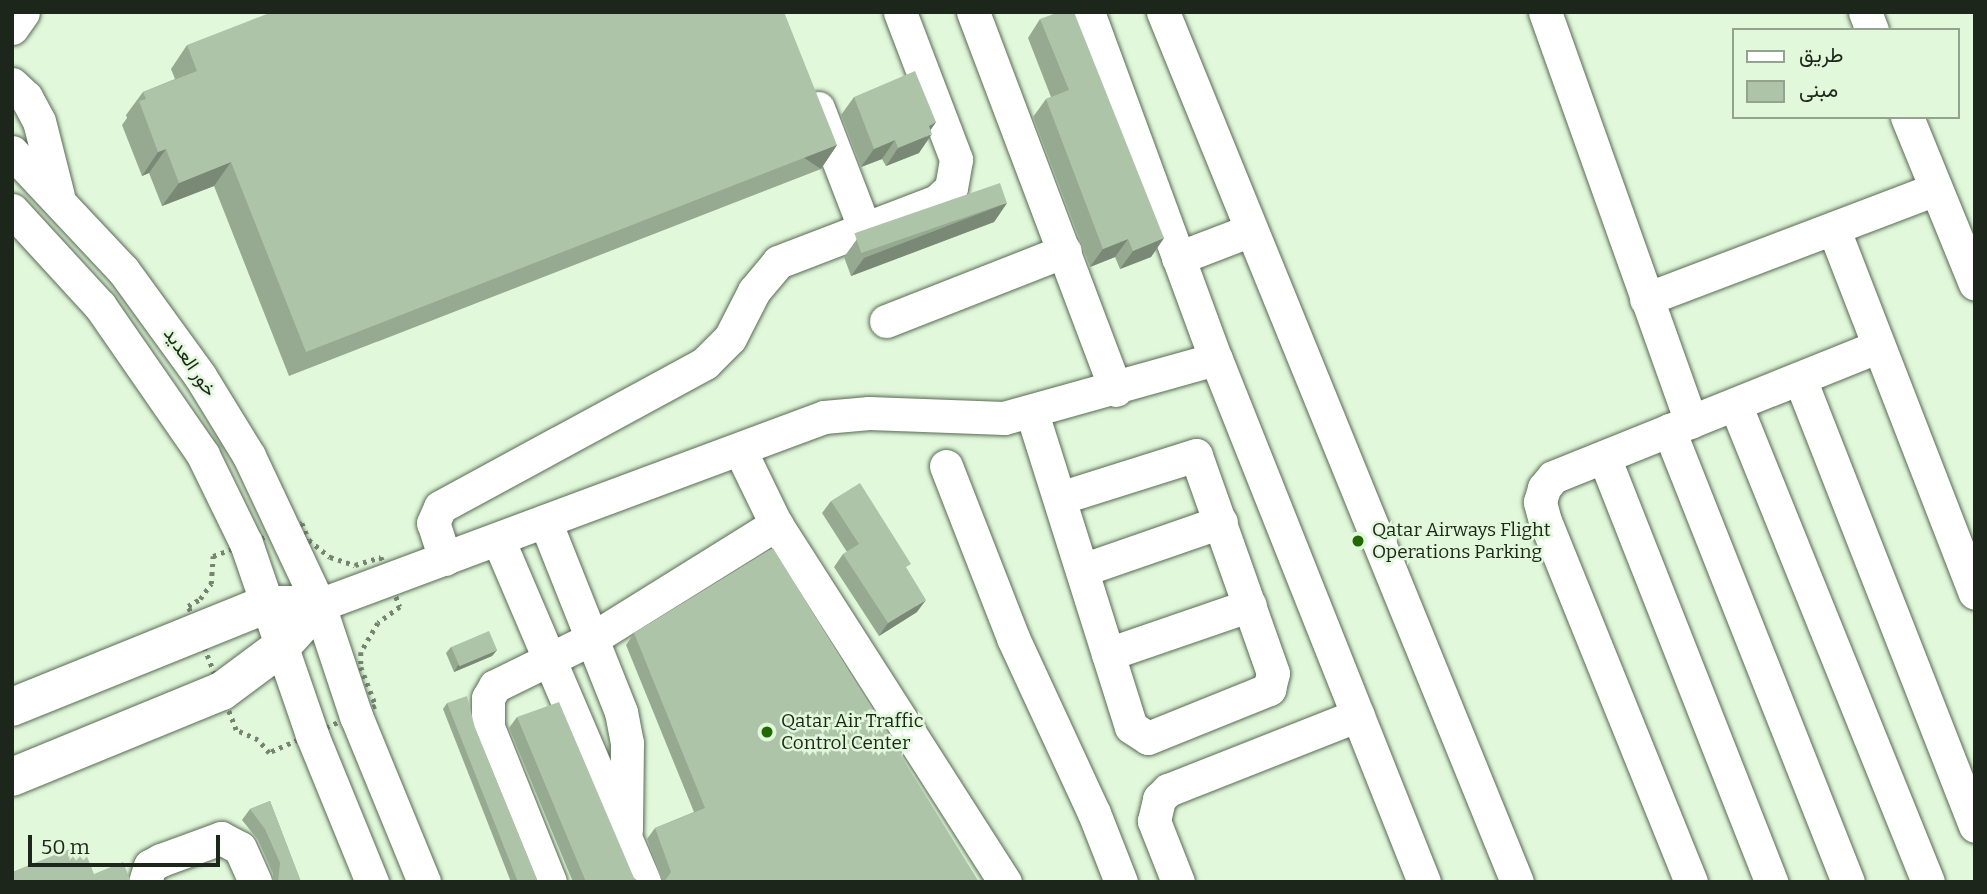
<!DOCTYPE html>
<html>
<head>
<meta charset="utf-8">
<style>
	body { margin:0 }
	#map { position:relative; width:1987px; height:894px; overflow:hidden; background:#e1f8db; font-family:Bitter,Vazirmatn,serif }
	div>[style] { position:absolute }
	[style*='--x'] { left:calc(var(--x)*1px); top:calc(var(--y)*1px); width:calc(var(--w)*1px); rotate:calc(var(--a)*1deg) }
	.path>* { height:4.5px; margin-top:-2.25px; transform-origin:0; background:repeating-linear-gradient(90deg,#768572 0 3.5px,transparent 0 8.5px) }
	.roads { filter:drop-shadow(0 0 2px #586b53) drop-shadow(0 0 2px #586b53) }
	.minor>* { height:33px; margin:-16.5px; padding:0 16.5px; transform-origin:16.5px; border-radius:16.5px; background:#fff }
	.major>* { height:38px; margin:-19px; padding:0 19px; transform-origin:19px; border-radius:19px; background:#fff }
	.wall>* { inset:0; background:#96a991 }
	.shaded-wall>* { inset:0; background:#7a8976; transform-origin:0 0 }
	.building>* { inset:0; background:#aec4a9; transform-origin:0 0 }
	.dots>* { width:19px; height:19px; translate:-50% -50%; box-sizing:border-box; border:4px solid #e1f8db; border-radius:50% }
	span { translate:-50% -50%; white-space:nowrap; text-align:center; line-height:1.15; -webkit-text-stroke:5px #e1f8db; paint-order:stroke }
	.street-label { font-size:19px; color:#1d261b }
	.poi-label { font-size:19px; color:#1d261b }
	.left { translate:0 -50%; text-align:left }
	.frame { position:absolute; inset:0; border:14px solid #1d261b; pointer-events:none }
	.legend { position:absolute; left:1732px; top:28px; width:228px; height:91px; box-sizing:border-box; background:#e1f8db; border:2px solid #93a48e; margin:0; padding:9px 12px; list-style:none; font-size:21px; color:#1d261b }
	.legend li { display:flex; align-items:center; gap:14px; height:35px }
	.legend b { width:35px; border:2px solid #93a48e }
	.scale { position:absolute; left:28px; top:835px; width:192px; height:32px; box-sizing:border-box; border:4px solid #1d261b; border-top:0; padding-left:9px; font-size:21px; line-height:24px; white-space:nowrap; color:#1d261b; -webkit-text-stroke:5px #e1f8db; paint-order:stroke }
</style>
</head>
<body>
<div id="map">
	<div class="path">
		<i style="--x:302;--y:523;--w:18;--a:68"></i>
		<i style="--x:309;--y:540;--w:27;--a:39"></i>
		<i style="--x:330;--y:557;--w:26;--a:18"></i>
		<i style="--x:355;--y:565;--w:27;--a:-17"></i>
		<i style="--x:381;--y:557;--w:53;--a:69.2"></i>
		<i style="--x:400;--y:607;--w:27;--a:144"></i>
		<i style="--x:378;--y:623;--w:34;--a:120"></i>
		<i style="--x:361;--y:652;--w:15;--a:90"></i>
		<i style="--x:361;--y:667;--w:42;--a:69"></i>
		<i style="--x:376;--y:706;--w:117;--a:156.3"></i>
		<i style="--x:269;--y:753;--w:17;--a:-130"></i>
		<i style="--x:258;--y:740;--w:24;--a:-156"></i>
		<i style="--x:236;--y:730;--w:133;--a:-111.2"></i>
		<i style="--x:188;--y:606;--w:14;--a:-30"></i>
		<i style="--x:200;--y:599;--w:19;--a:-54"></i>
		<i style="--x:211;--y:584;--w:28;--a:-86"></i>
		<i style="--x:213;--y:556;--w:95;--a:-20.3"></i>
	</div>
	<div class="roads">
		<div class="minor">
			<i style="--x:973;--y:12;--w:404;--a:69.3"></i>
			<i style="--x:1088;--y:12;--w:370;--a:69.8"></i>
			<i style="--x:1216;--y:359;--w:563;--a:68.31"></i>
			<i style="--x:1163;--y:12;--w:939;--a:67.86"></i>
			<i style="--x:1545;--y:12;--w:435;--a:70.4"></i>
			<i style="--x:1865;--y:12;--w:19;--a:69"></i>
			<i style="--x:12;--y:28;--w:19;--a:-55"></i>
			<i style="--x:12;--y:84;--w:19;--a:43"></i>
			<i style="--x:26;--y:97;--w:27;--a:62"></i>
			<i style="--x:39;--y:121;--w:77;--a:75.8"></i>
			<i style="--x:818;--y:108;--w:131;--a:68.9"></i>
			<i style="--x:1907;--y:117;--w:180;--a:67.8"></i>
			<i style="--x:12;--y:152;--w:162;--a:46.8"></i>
			<i style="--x:123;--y:270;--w:131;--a:54"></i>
			<i style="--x:200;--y:376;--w:94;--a:58.5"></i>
			<i style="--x:249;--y:456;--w:165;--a:64.8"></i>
			<i style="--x:319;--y:605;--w:117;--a:71.6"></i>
			<i style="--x:356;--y:716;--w:179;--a:67.7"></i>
			<i style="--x:12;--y:210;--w:130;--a:47.5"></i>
			<i style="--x:100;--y:306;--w:181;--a:55.3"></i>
			<i style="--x:203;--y:455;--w:98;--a:64"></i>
			<i style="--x:246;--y:543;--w:203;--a:71"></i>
			<i style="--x:312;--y:735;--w:159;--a:67.8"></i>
			<i style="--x:1834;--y:230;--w:389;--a:68.8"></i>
			<i style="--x:1178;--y:258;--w:78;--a:-21"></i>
			<i style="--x:1646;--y:299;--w:310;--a:-20.8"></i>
			<i style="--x:886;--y:321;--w:192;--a:-21.4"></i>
			<i style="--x:1800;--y:379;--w:480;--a:68.6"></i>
			<i style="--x:1735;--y:404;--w:515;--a:68.01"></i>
			<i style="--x:1032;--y:413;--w:329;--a:72.5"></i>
			<i style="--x:1131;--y:727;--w:20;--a:33"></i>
			<i style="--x:1148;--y:738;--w:131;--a:-22"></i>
			<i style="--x:1269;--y:689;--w:16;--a:-76"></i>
			<i style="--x:1273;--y:673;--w:231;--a:-109.5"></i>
			<i style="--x:1196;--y:455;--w:143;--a:162.5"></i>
			<i style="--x:1669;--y:430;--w:486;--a:68.4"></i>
			<i style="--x:740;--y:450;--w:82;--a:64.1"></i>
			<i style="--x:776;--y:524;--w:425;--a:57.4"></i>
			<i style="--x:1604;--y:457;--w:457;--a:68.5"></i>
			<i style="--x:946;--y:466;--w:185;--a:68.7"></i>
			<i style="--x:1013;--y:638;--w:193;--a:65.2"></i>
			<i style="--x:1094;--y:813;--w:74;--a:68.6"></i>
			<i style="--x:545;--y:521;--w:206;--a:68.3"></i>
			<i style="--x:621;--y:712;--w:32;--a:79"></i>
			<i style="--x:627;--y:743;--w:87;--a:90.7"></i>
			<i style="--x:498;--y:539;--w:373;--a:66.9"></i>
			<i style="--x:445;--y:559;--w:38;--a:-108"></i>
			<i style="--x:433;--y:523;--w:17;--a:-66"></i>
			<i style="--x:440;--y:507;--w:302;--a:-28.5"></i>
			<i style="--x:705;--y:363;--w:35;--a:-45"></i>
			<i style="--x:730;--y:338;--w:53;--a:-62.9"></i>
			<i style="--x:754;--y:291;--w:38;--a:-50"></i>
			<i style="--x:778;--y:262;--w:170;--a:-21"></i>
			<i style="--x:937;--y:201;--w:19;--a:-43"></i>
			<i style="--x:951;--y:188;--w:29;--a:-80"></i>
			<i style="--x:956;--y:159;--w:157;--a:-110.9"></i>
			<i style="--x:1082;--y:570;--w:147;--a:-19.1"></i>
			<i style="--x:319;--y:605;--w:539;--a:-20.42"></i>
			<i style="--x:824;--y:417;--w:45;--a:-5.1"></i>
			<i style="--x:869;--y:413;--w:135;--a:2.1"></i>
			<i style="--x:1004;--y:418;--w:220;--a:-15.6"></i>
			<i style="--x:1108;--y:654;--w:150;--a:-19"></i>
			<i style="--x:145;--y:882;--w:17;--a:-73"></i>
			<i style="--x:150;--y:866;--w:13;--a:-29"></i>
			<i style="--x:161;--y:860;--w:64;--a:-20.1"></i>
			<i style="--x:221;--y:838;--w:21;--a:28"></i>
			<i style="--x:240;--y:848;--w:37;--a:66"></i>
			<i style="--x:550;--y:882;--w:167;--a:-111.8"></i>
			<i style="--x:488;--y:727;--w:29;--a:-90"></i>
			<i style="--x:488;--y:698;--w:14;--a:-60"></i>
			<i style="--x:495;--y:686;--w:109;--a:-26.1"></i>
			<i style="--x:593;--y:638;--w:216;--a:-31.9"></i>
			<i style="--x:1178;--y:882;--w:66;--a:-111.5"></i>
			<i style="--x:1154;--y:821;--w:23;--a:-77"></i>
			<i style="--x:1159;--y:799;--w:13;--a:-45"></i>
			<i style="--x:1168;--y:790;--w:204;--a:-21.5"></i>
			<i style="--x:1691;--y:882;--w:389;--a:-112"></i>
			<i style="--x:1545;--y:521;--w:20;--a:-105"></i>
			<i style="--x:1540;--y:502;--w:15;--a:-74"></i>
			<i style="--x:1544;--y:488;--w:14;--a:-51"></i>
			<i style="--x:1553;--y:477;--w:351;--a:-21.9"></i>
		</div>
		<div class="major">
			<i style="--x:12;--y:707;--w:272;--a:-22"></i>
			<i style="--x:264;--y:605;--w:55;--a:0"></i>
			<i style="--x:12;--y:777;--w:227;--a:-22.3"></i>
			<i style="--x:222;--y:691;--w:72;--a:-36.6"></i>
			<i style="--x:280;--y:648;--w:58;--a:-47.8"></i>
		</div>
	</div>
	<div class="wall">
		<i style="clip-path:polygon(1040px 19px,1164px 238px,1151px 257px,1120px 269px,1115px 257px,1090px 267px,1033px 117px,1046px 99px,1051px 97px,1028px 38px)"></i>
		<i style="clip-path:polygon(187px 45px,837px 145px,821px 169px,289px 376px,214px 186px,162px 206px,149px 173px,142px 176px,122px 125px,127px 118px,126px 115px,143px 92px,175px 79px,171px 69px)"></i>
		<i style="clip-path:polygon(854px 97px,936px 122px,930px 130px,919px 153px,886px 166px,882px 159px,861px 167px,841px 115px)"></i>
		<i style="clip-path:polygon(1007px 203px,994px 222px,851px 276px,844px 257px,857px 239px)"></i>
		<i style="clip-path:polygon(831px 501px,907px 570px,917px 612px,879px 636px,834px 567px,843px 554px,847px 552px,822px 513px)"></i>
		<i style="clip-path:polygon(634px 633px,979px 882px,662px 882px,647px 839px,655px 828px,694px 812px,626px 645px)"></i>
		<i style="clip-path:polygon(451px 647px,497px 650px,492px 656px,454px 672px,446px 653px)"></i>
		<i style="clip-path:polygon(447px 703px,475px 728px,538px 882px,511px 882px,443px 709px)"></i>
		<i style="clip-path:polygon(517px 717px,634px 878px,639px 882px,573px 882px,509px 728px)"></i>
		<i style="clip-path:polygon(270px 801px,301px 882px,272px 882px,273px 874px,258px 840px,242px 820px,250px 809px)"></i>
	</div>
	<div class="shaded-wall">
		<i style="clip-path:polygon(936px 122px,926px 137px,932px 134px,919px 153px,886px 166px,898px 148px,929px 126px)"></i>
		<i style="clip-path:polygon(895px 140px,882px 159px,861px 167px,874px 149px)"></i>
		<i style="left:837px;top:145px;width:29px;height:570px;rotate:124deg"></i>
		<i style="clip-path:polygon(166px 149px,149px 173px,142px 176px,158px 152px)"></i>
		<i style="clip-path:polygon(231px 162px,214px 186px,162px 206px,179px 183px)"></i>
		<i style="clip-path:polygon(1007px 203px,994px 222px,851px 276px,864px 258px)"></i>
		<i style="clip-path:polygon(1164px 238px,1151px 257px,1120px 269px,1133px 251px)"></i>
		<i style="clip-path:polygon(1128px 239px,1115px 257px,1090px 267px,1103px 249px)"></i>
		<i style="clip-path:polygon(926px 600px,917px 612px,879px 636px,888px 623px)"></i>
		<i style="clip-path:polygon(497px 650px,492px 656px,454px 672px,458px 665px)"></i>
	</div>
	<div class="building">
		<i style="clip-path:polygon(272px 12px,784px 12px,837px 145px,306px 352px,231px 162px,179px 183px,166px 149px,158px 152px,139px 101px,146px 99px,143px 92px,197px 71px,187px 45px)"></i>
		<i style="clip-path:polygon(1059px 12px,1074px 12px,1164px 238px,1133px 251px,1128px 239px,1103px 249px,1046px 99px,1069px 90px,1040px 19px)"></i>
		<i style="clip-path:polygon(915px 71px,936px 122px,929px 126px,932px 134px,898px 148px,895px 140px,874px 149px,854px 97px)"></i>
		<i style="left:1000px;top:183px;width:21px;height:154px;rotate:71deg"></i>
		<i style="clip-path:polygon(860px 483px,911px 564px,906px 567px,926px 600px,888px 623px,843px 554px,859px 544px,831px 501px)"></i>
		<i style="clip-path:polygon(773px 548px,979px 882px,664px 882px,671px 872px,655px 828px,705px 808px,634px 633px)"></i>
		<i style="left:489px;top:631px;width:21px;height:41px;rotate:67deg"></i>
		<i style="clip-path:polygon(467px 696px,475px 728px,538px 882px,518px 882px,447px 703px)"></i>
		<i style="clip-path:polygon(559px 702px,634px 878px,639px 882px,586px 882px,517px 717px)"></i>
		<i style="clip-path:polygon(270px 801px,301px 882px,278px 882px,280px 863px,265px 829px,250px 809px)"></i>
		<i style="clip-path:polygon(82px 844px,94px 874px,123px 862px,131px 882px,12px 882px,12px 872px)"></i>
	</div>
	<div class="dots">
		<i style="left:1358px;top:541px;background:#226903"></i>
		<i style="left:767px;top:732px;background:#226903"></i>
	</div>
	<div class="street-label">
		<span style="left:190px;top:362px;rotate:56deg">خور العديد</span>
	</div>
	<div class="poi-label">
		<span class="left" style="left:1372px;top:541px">Qatar Airways Flight<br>Operations Parking</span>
		<span class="left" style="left:781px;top:732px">Qatar Air Traffic<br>Control Center</span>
	</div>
	<div class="frame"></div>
	<ul class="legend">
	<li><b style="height:9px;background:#fff"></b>طريق</li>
	<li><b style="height:19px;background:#aec4a9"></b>مبنى</li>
	</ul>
	<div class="scale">50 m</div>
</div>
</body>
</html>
